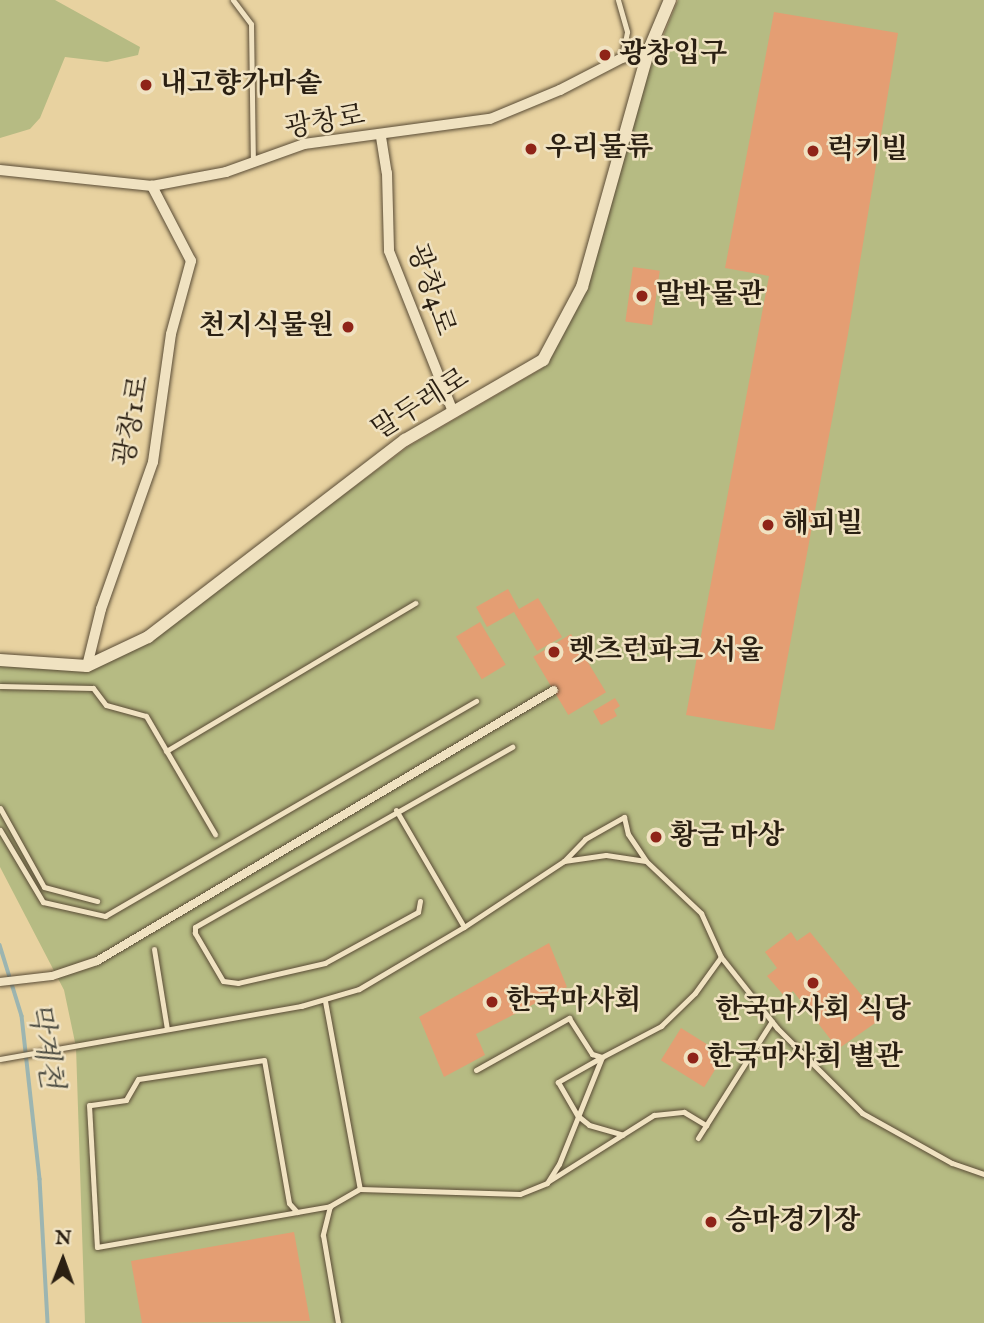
<!DOCTYPE html>
<html>
<head>
<meta charset="utf-8">
<style>
	body { margin:0 }
	#map { position:relative; width:984px; height:1323px; overflow:hidden; background:#e8d2a0; font-family:"IM FELL English","Noto Serif KR",serif }
	div>[style] { position:absolute }
	[style*='--x'] { left:calc(var(--x)*1px); top:calc(var(--y)*1px); width:calc(var(--w)*1px); rotate:calc(var(--a)*1deg) }
	.green>* { inset:0; background:#b6bb83 }
	.stream>* { height:3.5px; margin:-1.75px; padding:0 1.75px; transform-origin:1.75px; border-radius:1.75px; background:#9cb5b1 }
	.building>* { inset:0; background:#e49e73; transform-origin:0 0 }
	.roads { filter:drop-shadow(0 0 2px #5a4c36) drop-shadow(0 0 2px #5a4c36) }
	.service>* { height:5px; margin:-2.5px; padding:0 2.5px; transform-origin:2.5px; border-radius:2.5px; background:#f0e2c1 }
	.pedestrian>* { height:8px; margin:-4px; padding:0 4px; transform-origin:4px; border-radius:4px; background:#f0e2c1 }
	.minor>* { height:10px; margin:-5px; padding:0 5px; transform-origin:5px; border-radius:5px; background:#f0e2c1 }
	.tertiary>* { height:12px; margin:-6px; padding:0 6px; transform-origin:6px; border-radius:6px; background:#f0e2c1 }
	.dots>* { width:19px; height:19px; translate:-50% -50%; box-sizing:border-box; border:4px solid #f0e2c1; border-radius:50% }
	span { translate:-50% -50%; white-space:nowrap; text-align:center; line-height:1.15; -webkit-text-stroke:5px #f0e2c1; paint-order:stroke }
	.poi-label { font-size:28px; color:#2a1f12; font-weight:700 }
	.left { translate:0 -50%; text-align:left }
	.right { translate:-100% -50%; text-align:right }
	.street-label { font-size:28px; color:#2a1f12 }
	.water-label { font-size:30px; color:#4c4c42; font-style:italic }
	.north { position:absolute; left:28px; top:1225px; width:70px; height:70px; -webkit-text-stroke:5px #f0e2c1; paint-order:stroke; rotate:1deg; font-size:19px; font-weight:700; line-height:28px; text-align:center; color:#2a1f12 }
	.north::after { content:''; display:block; margin:auto; width:24px; height:32px; background:#2a1f12; clip-path:polygon(50% 0,100% 100%,50% 72%,0 100%) }
</style>
</head>
<body>
<div id="map">
	<div class="green">
		<i style="clip-path:polygon(0 0,55px 0,140px 47px,138px 55px,107px 62px,65px 57px,40px 118px,30px 129px,0 138px)"></i>
		<i style="clip-path:polygon(678px 0,984px 0,984px 1323px,85px 1323px,76px 1047px,64px 990px,0 867px,0 666px,89px 671px,152px 638px,409px 446px,543px 368px,565px 331px,646px 78px)"></i>
	</div>
	<div class="stream">
		<i style="--x:0;--y:945;--w:74;--a:72.8"></i>
		<i style="--x:22;--y:1016;--w:164;--a:83.7"></i>
		<i style="--x:40;--y:1179;--w:144;--a:86.8"></i>
	</div>
	<div class="building">
		<i style="clip-path:polygon(774px 12px,898px 33px,848px 334px,774px 730px,686px 715px,769px 276px,725px 268px)"></i>
		<i style="left:633px;top:267px;width:27px;height:55px;rotate:8deg"></i>
		<i style="clip-path:polygon(508px 589px,519px 609px,538px 598px,562px 637px,537px 651px,514px 612px,487px 627px,476px 607px)"></i>
		<i style="left:480px;top:622px;width:50px;height:28px;rotate:59deg"></i>
		<i style="left:571px;top:634px;width:68px;height:44px;rotate:59deg"></i>
		<i style="clip-path:polygon(615px 698px,620px 706px,614px 710px,617px 716px,601px 725px,593px 711px)"></i>
		<i style="clip-path:polygon(791px 932px,797px 941px,810px 932px,881px 1019px,838px 1049px,793px 991px,786px 998px,767px 976px,777px 968px,765px 952px)"></i>
		<i style="clip-path:polygon(549px 943px,567px 987px,476px 1034px,485px 1055px,444px 1077px,419px 1017px)"></i>
		<i style="left:681px;top:1028px;width:51px;height:38px;rotate:32deg"></i>
		<i style="clip-path:polygon(294px 1232px,310px 1321px,142px 1323px,131px 1261px)"></i>
	</div>
	<div class="roads">
		<div class="service">
			<i style="--x:233;--y:0;--w:30;--a:53"></i>
			<i style="--x:251;--y:24;--w:138;--a:89.2"></i>
			<i style="--x:618;--y:0;--w:33;--a:74"></i>
			<i style="--x:627;--y:32;--w:26;--a:101"></i>
			<i style="--x:0;--y:686;--w:93;--a:1.2"></i>
			<i style="--x:93;--y:688;--w:21;--a:53"></i>
			<i style="--x:106;--y:705;--w:41;--a:15.4"></i>
			<i style="--x:146;--y:716;--w:137;--a:59.7"></i>
			<i style="--x:166;--y:751;--w:290;--a:-30.7"></i>
			<i style="--x:0;--y:808;--w:90;--a:60.9"></i>
			<i style="--x:44;--y:887;--w:55;--a:14.8"></i>
			<i style="--x:396;--y:810;--w:135;--a:59.8"></i>
			<i style="--x:0;--y:830;--w:84;--a:59.2"></i>
			<i style="--x:43;--y:902;--w:64;--a:12.7"></i>
			<i style="--x:105;--y:916;--w:429;--a:-30.1"></i>
			<i style="--x:564;--y:861;--w:42;--a:-8.1"></i>
			<i style="--x:606;--y:855;--w:40;--a:8.5"></i>
			<i style="--x:420;--y:901;--w:11;--a:100"></i>
			<i style="--x:418;--y:912;--w:106;--a:151.3"></i>
			<i style="--x:325;--y:963;--w:89;--a:167.1"></i>
			<i style="--x:238;--y:983;--w:15;--a:-172"></i>
			<i style="--x:223;--y:981;--w:56;--a:-120.3"></i>
			<i style="--x:195;--y:933;--w:6;--a:-90"></i>
			<i style="--x:195;--y:927;--w:365;--a:-29.6"></i>
			<i style="--x:154;--y:949;--w:81;--a:80.8"></i>
			<i style="--x:325;--y:1001;--w:191;--a:79.5"></i>
			<i style="--x:602;--y:1057;--w:51;--a:150.4"></i>
			<i style="--x:558;--y:1082;--w:39;--a:60"></i>
			<i style="--x:578;--y:1116;--w:14;--a:39"></i>
			<i style="--x:589;--y:1125;--w:35;--a:16"></i>
			<i style="--x:0;--y:1059;--w:306;--a:-10"></i>
			<i style="--x:301;--y:1006;--w:60;--a:-16.3"></i>
			<i style="--x:359;--y:989;--w:122;--a:-30.6"></i>
			<i style="--x:464;--y:927;--w:120;--a:-33.4"></i>
			<i style="--x:564;--y:861;--w:30;--a:-46"></i>
			<i style="--x:585;--y:839;--w:45;--a:-29.4"></i>
			<i style="--x:624;--y:817;--w:17;--a:77"></i>
			<i style="--x:628;--y:834;--w:32;--a:56"></i>
			<i style="--x:646;--y:861;--w:76;--a:43.4"></i>
			<i style="--x:701;--y:913;--w:48;--a:65.6"></i>
			<i style="--x:721;--y:957;--w:90;--a:51.7"></i>
			<i style="--x:777;--y:1028;--w:120;--a:45"></i>
			<i style="--x:862;--y:1113;--w:103;--a:29.1"></i>
			<i style="--x:952;--y:1163;--w:34;--a:19"></i>
			<i style="--x:476;--y:1070;--w:107;--a:-29.2"></i>
			<i style="--x:569;--y:1018;--w:43;--a:57.4"></i>
			<i style="--x:592;--y:1054;--w:10;--a:17"></i>
			<i style="--x:698;--y:1138;--w:138;--a:-57.7"></i>
			<i style="--x:549;--y:1181;--w:124;--a:-32.2"></i>
			<i style="--x:654;--y:1115;--w:30;--a:-6"></i>
			<i style="--x:684;--y:1112;--w:26;--a:31"></i>
			<i style="--x:330;--y:1206;--w:30;--a:104"></i>
			<i style="--x:323;--y:1235;--w:89;--a:80.3"></i>
			<i style="--x:297;--y:1212;--w:12;--a:-132"></i>
			<i style="--x:289;--y:1203;--w:145;--a:-99.9"></i>
			<i style="--x:264;--y:1060;--w:127;--a:171.4"></i>
			<i style="--x:138;--y:1079;--w:24;--a:120"></i>
			<i style="--x:126;--y:1100;--w:37;--a:172"></i>
			<i style="--x:89;--y:1105;--w:142;--a:86.8"></i>
			<i style="--x:97;--y:1247;--w:203;--a:-9.9"></i>
			<i style="--x:297;--y:1212;--w:34;--a:-10"></i>
			<i style="--x:330;--y:1206;--w:34;--a:-30"></i>
			<i style="--x:360;--y:1189;--w:160;--a:1.8"></i>
			<i style="--x:520;--y:1194;--w:29;--a:-22"></i>
			<i style="--x:547;--y:1183;--w:22;--a:-58"></i>
			<i style="--x:559;--y:1164;--w:115;--a:-68.1"></i>
			<i style="--x:602;--y:1057;--w:67;--a:-27.7"></i>
			<i style="--x:661;--y:1026;--w:47;--a:-44.1"></i>
			<i style="--x:695;--y:993;--w:44;--a:-54.2"></i>
		</div>
		<div class="pedestrian">
			<i style="--x:0;--y:982;--w:52;--a:-6.6"></i>
			<i style="--x:52;--y:976;--w:47;--a:-18.4"></i>
			<i style="--x:97;--y:961;--w:531;--a:-30.67"></i>
		</div>
		<div class="minor">
			<i style="--x:381;--y:137;--w:36;--a:81"></i>
			<i style="--x:387;--y:173;--w:78;--a:88.5"></i>
			<i style="--x:389;--y:251;--w:173;--a:68.3"></i>
			<i style="--x:0;--y:170;--w:153;--a:6"></i>
			<i style="--x:152;--y:186;--w:75;--a:-10.7"></i>
			<i style="--x:226;--y:172;--w:83;--a:-19.7"></i>
			<i style="--x:304;--y:144;--w:188;--a:-7.7"></i>
			<i style="--x:490;--y:119;--w:76;--a:-22.5"></i>
			<i style="--x:560;--y:90;--w:70;--a:-27.3"></i>
			<i style="--x:622;--y:58;--w:27;--a:-13"></i>
			<i style="--x:87;--y:666;--w:59;--a:-76.2"></i>
			<i style="--x:101;--y:609;--w:156;--a:-70.5"></i>
			<i style="--x:153;--y:462;--w:129;--a:-82"></i>
			<i style="--x:171;--y:334;--w:76;--a:-74.7"></i>
			<i style="--x:191;--y:261;--w:85;--a:-117.5"></i>
		</div>
		<div class="tertiary">
			<i style="--x:0;--y:660;--w:87;--a:3.9"></i>
			<i style="--x:87;--y:666;--w:68;--a:-25.4"></i>
			<i style="--x:148;--y:637;--w:324;--a:-37.5"></i>
			<i style="--x:405;--y:440;--w:160;--a:-30.1"></i>
			<i style="--x:543;--y:360;--w:83;--a:-61.9"></i>
			<i style="--x:582;--y:287;--w:244;--a:-74.3"></i>
			<i style="--x:648;--y:52;--w:56;--a:-67.1"></i>
		</div>
	</div>
	<div class="dots">
		<i style="left:605px;top:55px;background:#8f2418"></i>
		<i style="left:146px;top:85px;background:#8f2418"></i>
		<i style="left:531px;top:149px;background:#8f2418"></i>
		<i style="left:813px;top:151px;background:#8f2418"></i>
		<i style="left:642px;top:296px;background:#8f2418"></i>
		<i style="left:348px;top:327px;background:#8f2418"></i>
		<i style="left:768px;top:525px;background:#8f2418"></i>
		<i style="left:554px;top:652px;background:#8f2418"></i>
		<i style="left:656px;top:837px;background:#8f2418"></i>
		<i style="left:813px;top:983px;background:#8f2418"></i>
		<i style="left:492px;top:1002px;background:#8f2418"></i>
		<i style="left:693px;top:1058px;background:#8f2418"></i>
		<i style="left:711px;top:1222px;background:#8f2418"></i>
	</div>
	<div class="poi-label">
		<span class="left" style="left:619px;top:55px">광창입구</span>
		<span class="left" style="left:160px;top:85px">내고향가마솥</span>
		<span class="left" style="left:545px;top:149px">우리물류</span>
		<span class="left" style="left:827px;top:151px">럭키빌</span>
		<span class="left" style="left:656px;top:296px">말박물관</span>
		<span class="right" style="left:334px;top:327px">천지식물원</span>
		<span class="left" style="left:782px;top:525px">해피빌</span>
		<span class="left" style="left:568px;top:652px">렛츠런파크 서울</span>
		<span class="left" style="left:670px;top:837px">황금 마상</span>
		<span class="left" style="left:506px;top:1002px">한국마사회</span>
		<span style="left:813px;top:1011px">한국마사회 식당</span>
		<span class="left" style="left:707px;top:1058px">한국마사회 별관</span>
		<span class="left" style="left:725px;top:1222px">승마경기장</span>
	</div>
	<div class="street-label">
		<span style="left:325px;top:123px;rotate:-10deg">광창로</span>
		<span style="left:430px;top:290px;rotate:71deg">광창4로</span>
		<span style="left:421px;top:405px;rotate:-32deg">말두레로</span>
		<span style="left:133px;top:421px;rotate:-80deg">광창1로</span>
	</div>
	<div class="water-label">
		<span style="left:44px;top:1046px;rotate:81deg">막계천</span>
	</div>
	<div class="north">N</div>
</div>
</body>
</html>
